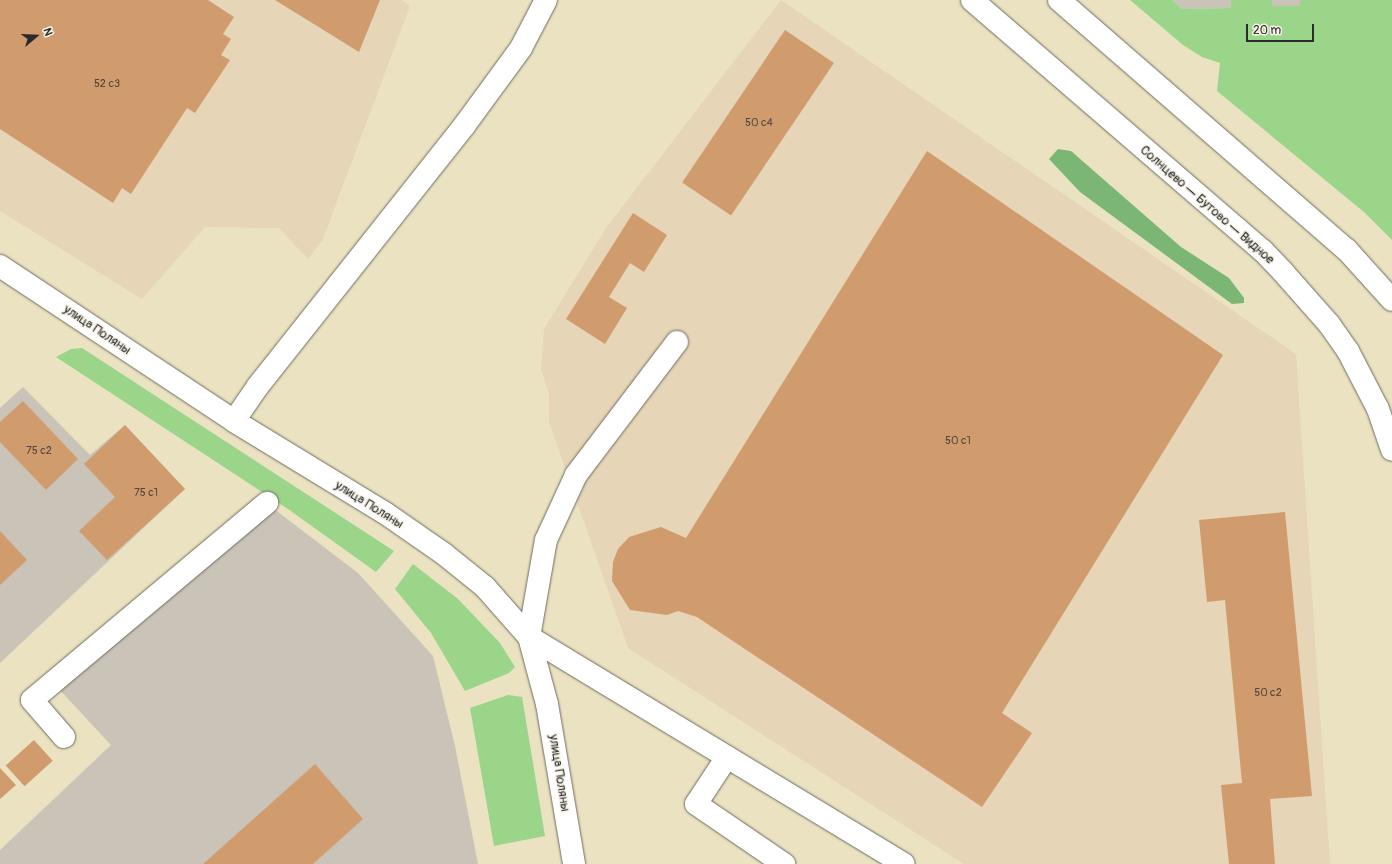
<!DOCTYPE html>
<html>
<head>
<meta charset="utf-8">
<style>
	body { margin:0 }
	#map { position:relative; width:1392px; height:864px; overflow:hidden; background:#eae2c1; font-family:Pangolin,sans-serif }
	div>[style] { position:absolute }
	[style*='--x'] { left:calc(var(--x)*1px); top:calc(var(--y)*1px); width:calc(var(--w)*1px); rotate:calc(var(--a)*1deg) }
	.built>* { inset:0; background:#e6d5b7 }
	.industrial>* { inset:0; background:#cac3b8; transform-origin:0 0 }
	.green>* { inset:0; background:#9ad589 }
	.forest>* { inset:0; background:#7bb675 }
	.building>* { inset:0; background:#d09c6e; transform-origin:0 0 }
	.roads { filter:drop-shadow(0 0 1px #6e6b60) drop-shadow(0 0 1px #6e6b60) }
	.minor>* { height:22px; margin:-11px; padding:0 11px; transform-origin:11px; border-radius:11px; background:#fff }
	.major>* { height:22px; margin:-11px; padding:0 11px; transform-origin:11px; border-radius:11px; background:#fff }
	span { translate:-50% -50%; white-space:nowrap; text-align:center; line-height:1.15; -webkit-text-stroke:3px #f7f3e8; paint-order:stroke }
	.number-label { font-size:11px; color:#54473c }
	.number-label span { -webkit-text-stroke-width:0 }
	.street-label { font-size:13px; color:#2b2b2b }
	.north { position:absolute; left:16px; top:16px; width:40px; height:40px; -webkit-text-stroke:3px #f7f3e8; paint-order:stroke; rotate:71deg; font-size:11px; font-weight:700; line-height:16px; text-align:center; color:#2b2b2b }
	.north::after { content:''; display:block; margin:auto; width:14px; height:18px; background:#2b2b2b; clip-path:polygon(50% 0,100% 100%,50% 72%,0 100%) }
	.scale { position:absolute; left:1246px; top:24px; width:68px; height:18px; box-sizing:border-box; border:2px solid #2b2b2b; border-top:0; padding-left:5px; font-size:12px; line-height:14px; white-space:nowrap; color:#2b2b2b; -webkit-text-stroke:3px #f7f3e8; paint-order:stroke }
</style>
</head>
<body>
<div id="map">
	<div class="built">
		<i style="clip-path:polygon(0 0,402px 0,410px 6px,323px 239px,308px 259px,279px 228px,205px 227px,142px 299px,0 211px)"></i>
		<i style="clip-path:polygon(781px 0,1296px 354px,1330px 864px,964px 864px,628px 648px,549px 422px,549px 394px,541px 369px,544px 329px,606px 228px)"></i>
	</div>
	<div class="industrial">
		<i style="clip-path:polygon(1172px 0,1231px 0,1231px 8px,1182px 9px)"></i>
		<i style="left:1272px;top:0;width:28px;height:6px"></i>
		<i style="clip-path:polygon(23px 387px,90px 455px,125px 425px,185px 489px,0 663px,0 408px)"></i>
		<i style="clip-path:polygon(274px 509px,358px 573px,433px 656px,455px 746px,478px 864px,0 864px,0 850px,111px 745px,58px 688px)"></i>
	</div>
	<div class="green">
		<i style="clip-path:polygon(1130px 0,1172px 0,1182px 9px,1231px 8px,1231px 0,1272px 0,1272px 6px,1300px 6px,1300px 0,1392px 0,1392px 240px,1364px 212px,1217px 91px,1220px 63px,1202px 57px,1183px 45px)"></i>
		<i style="clip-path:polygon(82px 348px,394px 551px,376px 572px,288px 509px,56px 357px,71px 349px)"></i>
		<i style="clip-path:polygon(413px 564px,458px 599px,500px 643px,515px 667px,509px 673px,465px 691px,431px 633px,395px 589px)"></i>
		<i style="clip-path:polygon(508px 695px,522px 697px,545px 836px,494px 846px,470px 708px)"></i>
	</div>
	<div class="forest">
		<i style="clip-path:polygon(1058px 149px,1071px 151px,1181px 247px,1229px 278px,1244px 298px,1244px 303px,1232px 304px,1080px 192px,1049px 159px)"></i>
	</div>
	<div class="building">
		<i style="clip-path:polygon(0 0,208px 0,234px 17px,223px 34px,231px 39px,221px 55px,230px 60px,195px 113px,187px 108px,131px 194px,122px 188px,113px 203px,0 129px)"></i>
		<i style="clip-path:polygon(275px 0,380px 0,359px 52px)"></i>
		<i style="left:785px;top:30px;width:59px;height:184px;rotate:34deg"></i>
		<i style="clip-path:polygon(927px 151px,1223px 355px,1002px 713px,1032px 733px,982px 807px,697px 617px,678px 611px,667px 615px,630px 610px,612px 581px,613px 562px,618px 549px,629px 537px,661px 527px,686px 538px)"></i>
		<i style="clip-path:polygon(633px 213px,667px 235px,644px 272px,630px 263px,609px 297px,627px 308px,605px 344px,566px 319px)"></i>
		<i style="clip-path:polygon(23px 401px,78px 459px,46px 490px,0 442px,0 422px)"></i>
		<i style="clip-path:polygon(125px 425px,185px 489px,107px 560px,79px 531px,115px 497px,84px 464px)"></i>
		<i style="clip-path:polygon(1285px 512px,1312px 796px,1270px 799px,1275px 864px,1229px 864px,1221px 785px,1242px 783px,1225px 600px,1207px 602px,1199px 520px)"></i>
		<i style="clip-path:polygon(0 531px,27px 560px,0 585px)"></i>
		<i style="left:34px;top:740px;width:28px;height:38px;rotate:48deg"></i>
		<i style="clip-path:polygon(315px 764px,363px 819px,313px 864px,203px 864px)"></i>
		<i style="clip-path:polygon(0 768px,16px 785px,0 799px)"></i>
	</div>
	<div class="roads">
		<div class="minor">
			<i style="--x:0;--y:266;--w:281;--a:33.5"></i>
			<i style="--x:234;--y:421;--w:177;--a:31.4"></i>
			<i style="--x:385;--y:513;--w:72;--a:34.8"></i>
			<i style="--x:444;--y:554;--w:53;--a:38.8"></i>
			<i style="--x:485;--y:587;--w:67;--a:48.7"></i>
			<i style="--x:529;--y:637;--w:69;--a:75"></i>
			<i style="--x:547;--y:704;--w:162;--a:80.4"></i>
			<i style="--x:234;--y:421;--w:42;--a:-55.6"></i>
			<i style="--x:258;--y:386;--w:332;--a:-51.6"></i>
			<i style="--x:464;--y:126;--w:97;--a:-53.8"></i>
			<i style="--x:521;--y:48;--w:54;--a:-62.5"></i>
			<i style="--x:529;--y:637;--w:438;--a:31.2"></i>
			<i style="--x:529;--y:637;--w:98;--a:-80.1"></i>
			<i style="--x:546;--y:540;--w:72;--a:-65.2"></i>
			<i style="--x:576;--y:475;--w:167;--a:-52.8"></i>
			<i style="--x:64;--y:737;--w:49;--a:-130.9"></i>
			<i style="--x:32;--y:700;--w:307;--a:-40"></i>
			<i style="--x:727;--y:757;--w:56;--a:123.4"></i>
			<i style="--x:696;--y:804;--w:107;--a:34.3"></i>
		</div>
		<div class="major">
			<i style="--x:972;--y:0;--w:383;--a:40.8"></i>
			<i style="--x:1262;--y:250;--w:30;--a:46"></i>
			<i style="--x:1283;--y:272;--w:69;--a:48.5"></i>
			<i style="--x:1329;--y:324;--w:33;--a:55"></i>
			<i style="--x:1348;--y:351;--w:65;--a:62.7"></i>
			<i style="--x:1378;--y:409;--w:43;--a:71.1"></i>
			<i style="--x:1059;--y:0;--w:381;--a:41"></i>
			<i style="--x:1347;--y:250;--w:67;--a:48"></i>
		</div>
	</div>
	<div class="number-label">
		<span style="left:107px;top:84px">52 с3</span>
		<span style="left:759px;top:123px">50 с4</span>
		<span style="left:958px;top:441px">50 с1</span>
		<span style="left:39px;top:451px">75 с2</span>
		<span style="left:146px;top:493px">75 с1</span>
		<span style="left:1268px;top:693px">50 с2</span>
	</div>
	<div class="street-label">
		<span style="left:1207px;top:205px;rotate:41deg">Солнцево — Бутово — Видное</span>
		<span style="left:97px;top:330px;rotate:34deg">улица Поляны</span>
		<span style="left:369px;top:505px;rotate:32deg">улица Поляны</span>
		<span style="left:559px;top:773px;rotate:81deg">улица Поляны</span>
	</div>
	<div class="north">N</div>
	<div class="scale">20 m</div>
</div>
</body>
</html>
